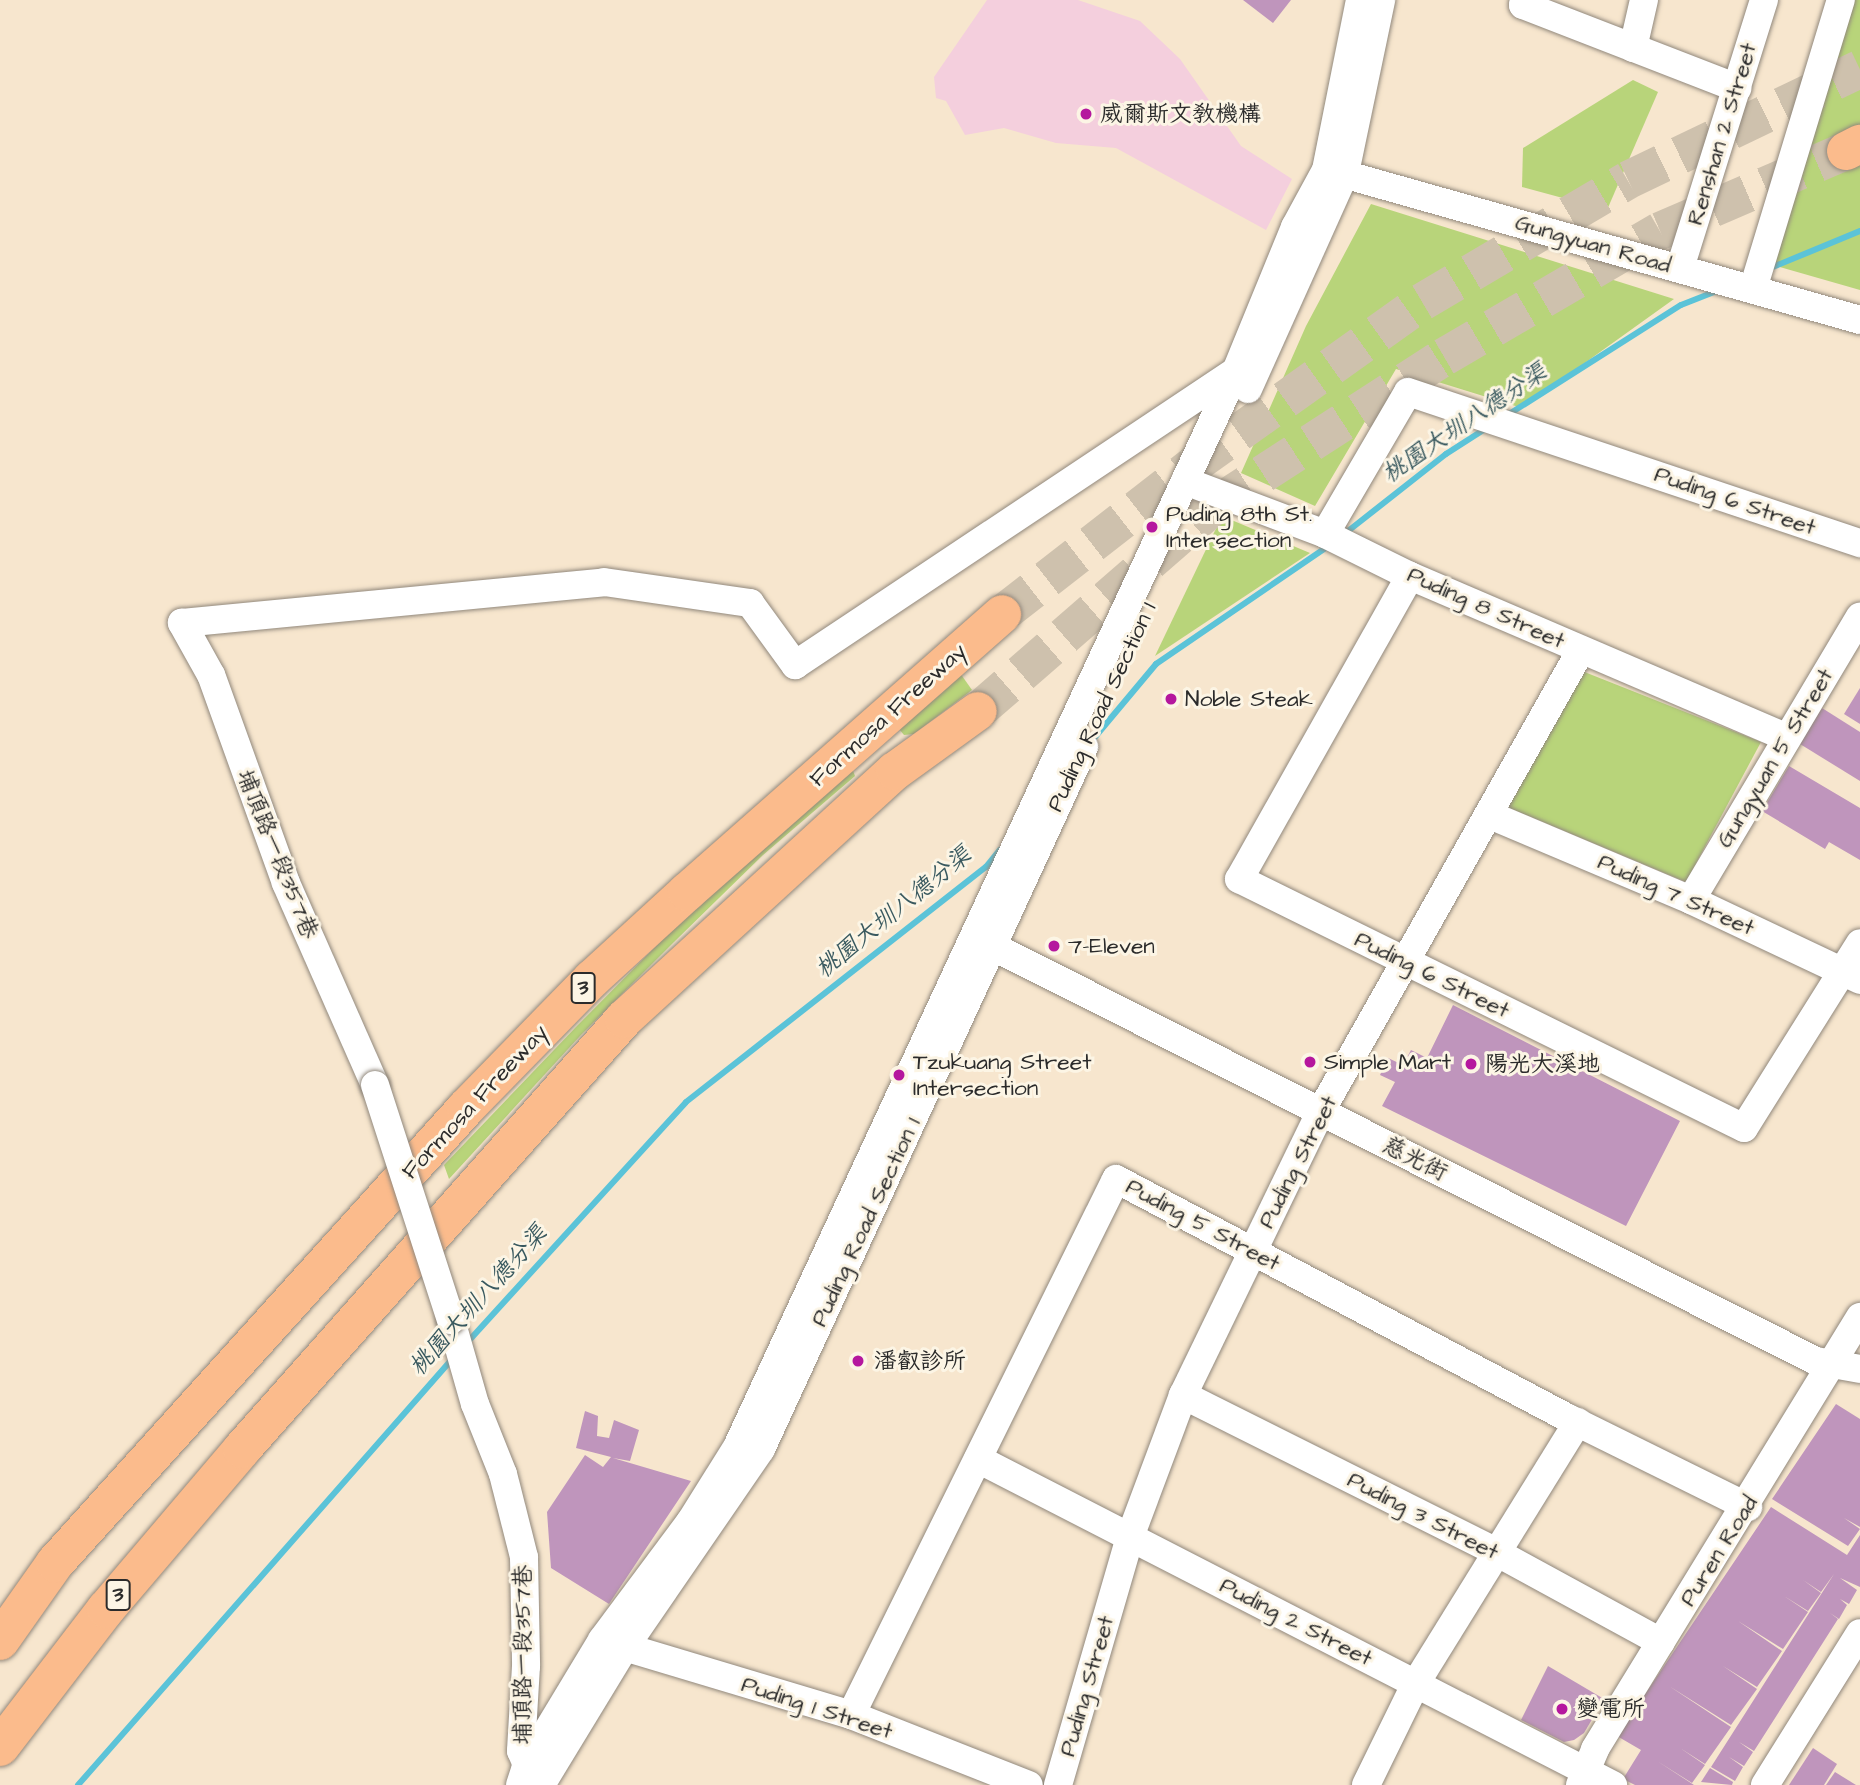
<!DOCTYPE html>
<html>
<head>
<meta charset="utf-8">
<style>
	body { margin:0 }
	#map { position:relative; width:1860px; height:1785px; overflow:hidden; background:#f7e6ce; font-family:"Architects Daughter","LXGW WenKai TC",sans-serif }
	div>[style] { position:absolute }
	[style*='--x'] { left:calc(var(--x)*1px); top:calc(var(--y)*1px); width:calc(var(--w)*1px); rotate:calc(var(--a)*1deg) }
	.built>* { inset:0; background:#f4cfdd }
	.green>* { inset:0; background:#b8d47a }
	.stream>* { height:6px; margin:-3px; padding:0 3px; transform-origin:3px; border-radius:3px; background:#5bc3d8 }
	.building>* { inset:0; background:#bf95bc }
	.highway-tunnel>* { height:38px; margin-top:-19px; transform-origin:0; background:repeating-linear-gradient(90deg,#cec1ad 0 38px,transparent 0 57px) }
	.roads { filter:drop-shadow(0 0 2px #91887c) drop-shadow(0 0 2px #91887c) }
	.minor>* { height:28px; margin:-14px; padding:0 14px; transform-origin:14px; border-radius:14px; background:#fff }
	.highway>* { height:38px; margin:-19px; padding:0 19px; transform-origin:19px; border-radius:19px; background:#fbbb8c }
	.bridges { filter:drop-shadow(0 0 2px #91887c) drop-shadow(0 0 2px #91887c) }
	.minor-bridge>* { height:28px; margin:-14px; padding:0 14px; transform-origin:14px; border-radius:14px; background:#fff }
	.dots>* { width:19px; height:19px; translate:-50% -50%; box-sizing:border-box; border:4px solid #fcf5e5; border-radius:50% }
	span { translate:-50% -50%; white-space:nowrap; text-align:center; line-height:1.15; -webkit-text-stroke:6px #fcf5e5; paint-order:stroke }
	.shield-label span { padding:2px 5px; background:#fcf5e5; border:2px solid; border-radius:5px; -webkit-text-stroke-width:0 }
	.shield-label { font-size:21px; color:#2b2b2b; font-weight:700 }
	.poi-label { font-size:23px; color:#2b2b2b }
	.left { translate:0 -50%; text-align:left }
	.street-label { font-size:23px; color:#2b2b2b }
	.water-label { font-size:24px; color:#39595f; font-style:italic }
</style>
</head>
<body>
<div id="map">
	<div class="built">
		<i style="clip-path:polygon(987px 0,1078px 0,1140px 21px,1180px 59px,1241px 146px,1292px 179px,1266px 230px,1116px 148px,1056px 143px,1004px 128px,965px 135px,946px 101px,936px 98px,934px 77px)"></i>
	</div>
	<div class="green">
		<i style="clip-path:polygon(1850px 0,1860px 0,1860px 290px,1766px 263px)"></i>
		<i style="clip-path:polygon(1633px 80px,1658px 92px,1607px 210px,1522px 187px,1523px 148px)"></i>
		<i style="clip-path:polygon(1371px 204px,1674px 299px,1522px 408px,1396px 369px,1315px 506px,1241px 473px,1306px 326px)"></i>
		<i style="clip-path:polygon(1222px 516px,1310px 553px,1155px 656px)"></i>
		<i style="clip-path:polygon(1582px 671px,1761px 742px,1686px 882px,1507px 807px)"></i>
		<i style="clip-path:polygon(960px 673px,972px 690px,914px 734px,904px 735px,899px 729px)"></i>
		<i style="clip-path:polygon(852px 768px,855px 776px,763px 855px,674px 942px,580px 1036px,449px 1179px,444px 1165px,575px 1028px,667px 935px)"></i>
	</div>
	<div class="stream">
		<i style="--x:1768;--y:269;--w:100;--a:-22.4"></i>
		<i style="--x:1506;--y:416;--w:207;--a:-32.4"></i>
		<i style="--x:1681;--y:305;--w:41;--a:-21.5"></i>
		<i style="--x:1343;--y:535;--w:131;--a:-38.2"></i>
		<i style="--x:1446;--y:454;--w:50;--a:-32.7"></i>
		<i style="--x:1090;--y:743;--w:103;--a:-50.1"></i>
		<i style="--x:1156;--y:664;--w:212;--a:-34.4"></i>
		<i style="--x:465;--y:1345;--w:328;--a:-47.7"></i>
		<i style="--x:686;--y:1102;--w:381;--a:-38.1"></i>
		<i style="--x:986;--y:867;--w:22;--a:-51"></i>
		<i style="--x:78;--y:1785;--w:568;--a:-48.71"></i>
	</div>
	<div class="building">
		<i style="clip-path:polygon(1243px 0,1291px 0,1273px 23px)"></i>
		<i style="clip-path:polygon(1860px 688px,1860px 724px,1844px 714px)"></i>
		<i style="clip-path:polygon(1822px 708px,1860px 732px,1860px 781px,1800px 744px)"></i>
		<i style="clip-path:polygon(1789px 766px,1860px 808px,1860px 860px,1829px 842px,1825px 849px,1762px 811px)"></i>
		<i style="clip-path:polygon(1453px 1005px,1680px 1121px,1626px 1226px,1382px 1106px,1395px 1082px,1380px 1075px,1388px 1058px,1403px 1065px,1411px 1050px,1427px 1058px)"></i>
		<i style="clip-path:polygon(1836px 1404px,1860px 1419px,1860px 1527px,1844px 1518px,1860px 1529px,1848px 1546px,1772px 1499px)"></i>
		<i style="clip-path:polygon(585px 1411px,598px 1416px,597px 1436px,609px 1438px,614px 1420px,639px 1430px,630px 1461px,613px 1458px,691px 1481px,609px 1604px,551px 1568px,547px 1512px,585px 1455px,603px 1467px,611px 1457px,576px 1448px)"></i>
		<i style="clip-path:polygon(1771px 1507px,1847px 1555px,1860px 1535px,1860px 1587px,1840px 1578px,1857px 1590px,1849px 1604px,1840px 1599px,1847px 1605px,1839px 1619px,1830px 1613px,1838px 1619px,1754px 1751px,1739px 1742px,1753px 1752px,1744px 1766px,1729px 1757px,1743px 1767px,1735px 1781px,1711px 1767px,1834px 1574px,1821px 1592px,1803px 1580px,1821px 1593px,1808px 1611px,1784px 1596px,1808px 1612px,1783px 1649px,1738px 1621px,1782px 1651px,1757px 1687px,1723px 1666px,1757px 1689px,1731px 1725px,1669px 1686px,1731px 1727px,1705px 1764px,1680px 1748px,1705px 1765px,1692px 1783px,1657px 1761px,1694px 1785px,1635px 1785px,1623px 1779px,1641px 1750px,1617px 1736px)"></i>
		<i style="clip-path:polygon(1548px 1666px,1604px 1699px,1584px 1733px,1574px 1740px,1564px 1742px,1521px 1720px)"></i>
		<i style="clip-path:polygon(1813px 1748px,1837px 1764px,1824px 1785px,1789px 1785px)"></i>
		<i style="clip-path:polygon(1710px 1768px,1733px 1782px,1732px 1785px,1701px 1782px)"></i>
		<i style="clip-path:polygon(1835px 1772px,1856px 1785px,1826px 1785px)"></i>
	</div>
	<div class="highway-tunnel">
		<i style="--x:1002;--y:614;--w:241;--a:-37.9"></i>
		<i style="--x:1192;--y:466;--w:282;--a:-35.5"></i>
		<i style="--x:1422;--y:302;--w:239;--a:-30.6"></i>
		<i style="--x:1628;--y:180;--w:257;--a:-25.6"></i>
		<i style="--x:978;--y:711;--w:314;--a:-41"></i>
		<i style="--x:1215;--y:505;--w:273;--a:-32.9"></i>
		<i style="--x:1444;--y:357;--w:250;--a:-30.3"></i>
		<i style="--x:1660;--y:231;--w:202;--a:-23.3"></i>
	</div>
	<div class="roads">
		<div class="minor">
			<i style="--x:1524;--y:0;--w:5;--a:101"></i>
			<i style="--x:1523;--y:5;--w:230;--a:21.2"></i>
			<i style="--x:1633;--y:48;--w:49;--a:-77.1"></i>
			<i style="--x:1329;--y:170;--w:552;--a:15.77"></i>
			<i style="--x:1680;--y:268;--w:281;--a:-72.6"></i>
			<i style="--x:1753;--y:289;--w:302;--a:-73.1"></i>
			<i style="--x:1248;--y:389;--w:237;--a:-65.8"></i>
			<i style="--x:1345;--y:173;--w:177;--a:-78.2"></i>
			<i style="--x:1185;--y:481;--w:150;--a:20.7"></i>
			<i style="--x:1325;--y:534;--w:95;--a:26.3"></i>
			<i style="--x:1410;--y:576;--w:408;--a:23.2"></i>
			<i style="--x:1325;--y:534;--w:164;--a:-59.7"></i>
			<i style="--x:1408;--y:392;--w:477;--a:18.5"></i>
			<i style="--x:1410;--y:576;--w:348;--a:119.4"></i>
			<i style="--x:1239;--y:879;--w:563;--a:26.25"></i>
			<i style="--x:1744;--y:1128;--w:218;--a:-57.9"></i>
			<i style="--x:1490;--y:815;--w:218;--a:22.9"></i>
			<i style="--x:1691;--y:900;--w:187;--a:25.3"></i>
			<i style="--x:1691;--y:900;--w:330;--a:-59.2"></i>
			<i style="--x:976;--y:938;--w:940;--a:26.73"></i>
			<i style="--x:1816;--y:1361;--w:45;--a:10.3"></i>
			<i style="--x:375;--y:1085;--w:221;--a:-113.8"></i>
			<i style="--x:286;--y:883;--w:221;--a:-109.8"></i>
			<i style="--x:211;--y:675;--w:60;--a:-119.1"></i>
			<i style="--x:182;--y:623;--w:424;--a:-5.5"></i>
			<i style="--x:604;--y:582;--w:148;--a:8.2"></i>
			<i style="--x:750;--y:603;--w:77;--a:54"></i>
			<i style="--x:795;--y:665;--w:530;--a:-33.69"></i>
			<i style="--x:451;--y:1320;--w:87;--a:74.1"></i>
			<i style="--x:475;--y:1404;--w:75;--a:68.2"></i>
			<i style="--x:503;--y:1474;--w:86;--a:75.8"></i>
			<i style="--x:524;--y:1557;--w:109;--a:88.9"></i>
			<i style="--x:526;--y:1666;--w:85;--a:93.4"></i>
			<i style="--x:521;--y:1751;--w:20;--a:66"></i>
			<i style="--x:1183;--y:1395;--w:348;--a:26.6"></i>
			<i style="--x:1494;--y:1551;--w:190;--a:28.6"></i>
			<i style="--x:978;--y:1459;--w:714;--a:27.18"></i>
			<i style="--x:608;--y:1642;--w:254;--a:16.7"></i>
			<i style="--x:851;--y:1715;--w:191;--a:21.5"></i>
			<i style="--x:851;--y:1715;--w:598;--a:-63.69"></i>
			<i style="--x:1116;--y:1179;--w:511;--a:27.87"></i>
			<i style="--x:1568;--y:1418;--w:201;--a:26.3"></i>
			<i style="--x:520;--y:1785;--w:20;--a:-72"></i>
			<i style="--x:526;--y:1766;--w:147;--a:-58.9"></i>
			<i style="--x:602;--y:1640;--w:147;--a:-53.3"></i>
			<i style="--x:690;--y:1522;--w:89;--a:-57.9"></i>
			<i style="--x:737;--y:1447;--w:1186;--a:-65.12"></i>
			<i style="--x:1236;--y:371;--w:156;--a:-67.7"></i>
			<i style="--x:1295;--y:227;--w:65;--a:-61.5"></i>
			<i style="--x:1326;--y:170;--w:173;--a:-78.7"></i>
			<i style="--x:541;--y:1785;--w:162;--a:-58.7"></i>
			<i style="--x:625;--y:1647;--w:240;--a:-55.5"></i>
			<i style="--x:761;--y:1449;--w:773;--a:-65.29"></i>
			<i style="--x:1058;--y:1785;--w:258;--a:-73.8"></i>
			<i style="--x:1130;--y:1537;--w:152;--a:-69.5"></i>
			<i style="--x:1183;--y:1395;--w:316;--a:-64.1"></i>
			<i style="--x:1321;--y:1111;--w:529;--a:-60.58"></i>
			<i style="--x:1366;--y:1785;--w:114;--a:-63.9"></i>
			<i style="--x:1416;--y:1683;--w:307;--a:-58.2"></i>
			<i style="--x:1580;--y:1785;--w:39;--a:-67"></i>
			<i style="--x:1595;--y:1749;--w:507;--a:-58.47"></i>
			<i style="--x:1765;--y:1785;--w:179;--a:-58"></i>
		</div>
		<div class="highway">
			<i style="--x:1846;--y:151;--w:16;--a:-27"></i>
			<i style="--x:0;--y:1641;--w:95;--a:-54.8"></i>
			<i style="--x:55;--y:1563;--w:613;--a:-47.91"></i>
			<i style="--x:466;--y:1108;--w:180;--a:-45.7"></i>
			<i style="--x:592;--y:979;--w:129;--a:-42.5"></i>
			<i style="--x:687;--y:892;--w:420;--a:-41.4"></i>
			<i style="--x:0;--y:1747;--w:174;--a:-52.5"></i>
			<i style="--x:106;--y:1609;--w:210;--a:-49.6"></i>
			<i style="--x:242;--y:1449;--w:575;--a:-48.38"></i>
			<i style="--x:624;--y:1019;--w:367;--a:-42.5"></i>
			<i style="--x:895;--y:771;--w:102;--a:-35.9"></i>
		</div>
	</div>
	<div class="bridges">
		<div class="minor-bridge">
			<i style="--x:375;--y:1085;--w:247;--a:72.1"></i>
		</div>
	</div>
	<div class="dots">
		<i style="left:1086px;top:114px;background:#b5179e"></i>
		<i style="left:1152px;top:527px;background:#b5179e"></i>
		<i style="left:1171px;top:699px;background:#b5179e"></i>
		<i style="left:1054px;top:946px;background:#b5179e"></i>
		<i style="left:1310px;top:1062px;background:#b5179e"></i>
		<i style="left:1471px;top:1064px;background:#b5179e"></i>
		<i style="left:899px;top:1075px;background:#b5179e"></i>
		<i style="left:858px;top:1361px;background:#b5179e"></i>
		<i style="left:1562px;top:1709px;background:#b5179e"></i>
	</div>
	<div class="shield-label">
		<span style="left:583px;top:988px">3</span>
		<span style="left:118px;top:1595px">3</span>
	</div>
	<div class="poi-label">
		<span class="left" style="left:1100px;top:114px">威爾斯文教機構</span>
		<span class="left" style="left:1166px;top:527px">Puding 8th St.<br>Intersection</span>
		<span class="left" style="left:1185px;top:699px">Noble Steak</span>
		<span class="left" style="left:1068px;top:946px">7-Eleven</span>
		<span class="left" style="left:913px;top:1075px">Tzukuang Street<br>Intersection</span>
		<span class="left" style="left:1324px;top:1062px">Simple Mart</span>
		<span class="left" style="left:1485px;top:1064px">陽光大溪地</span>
		<span class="left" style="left:874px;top:1361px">潘叡診所</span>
		<span class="left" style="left:1576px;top:1709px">變電所</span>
	</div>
	<div class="street-label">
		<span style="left:1722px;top:134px;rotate:-73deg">Renshan 2 Street</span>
		<span style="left:1593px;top:244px;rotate:16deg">Gungyuan Road</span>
		<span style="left:1735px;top:501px;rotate:19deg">Puding 6 Street</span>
		<span style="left:1486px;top:608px;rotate:24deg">Puding 8 Street</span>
		<span style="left:1102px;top:707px;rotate:-65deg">Puding Road Section 1</span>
		<span style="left:888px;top:715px;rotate:-42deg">Formosa Freeway</span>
		<span style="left:1775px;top:758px;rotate:-59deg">Gungyuan 5 Street</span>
		<span style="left:277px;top:854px;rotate:68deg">埔頂路一段357巷</span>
		<span style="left:1676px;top:895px;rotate:24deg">Puding 7 Street</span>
		<span style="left:1432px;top:975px;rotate:26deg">Puding 6 Street</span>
		<span style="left:475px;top:1102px;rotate:-47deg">Formosa Freeway</span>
		<span style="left:1415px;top:1159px;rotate:27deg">慈光街</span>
		<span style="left:1298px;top:1162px;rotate:-63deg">Puding Street</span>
		<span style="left:866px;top:1222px;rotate:-65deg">Puding Road Section 1</span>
		<span style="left:1203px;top:1225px;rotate:28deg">Puding 5 Street</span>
		<span style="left:1423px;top:1516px;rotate:27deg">Puding 3 Street</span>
		<span style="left:1719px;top:1551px;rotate:-58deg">Puren Road</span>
		<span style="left:1296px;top:1622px;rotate:27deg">Puding 2 Street</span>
		<span style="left:523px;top:1655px;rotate:-90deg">埔頂路一段357巷</span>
		<span style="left:1087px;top:1686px;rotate:-74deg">Puding Street</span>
		<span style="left:817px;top:1708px;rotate:18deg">Puding 1 Street</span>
	</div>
	<div class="water-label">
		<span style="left:1465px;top:424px;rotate:-34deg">桃園大圳八德分渠</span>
		<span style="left:894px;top:913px;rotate:-39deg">桃園大圳八德分渠</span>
		<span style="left:479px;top:1301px;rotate:-48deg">桃園大圳八德分渠</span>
	</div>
</div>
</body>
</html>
